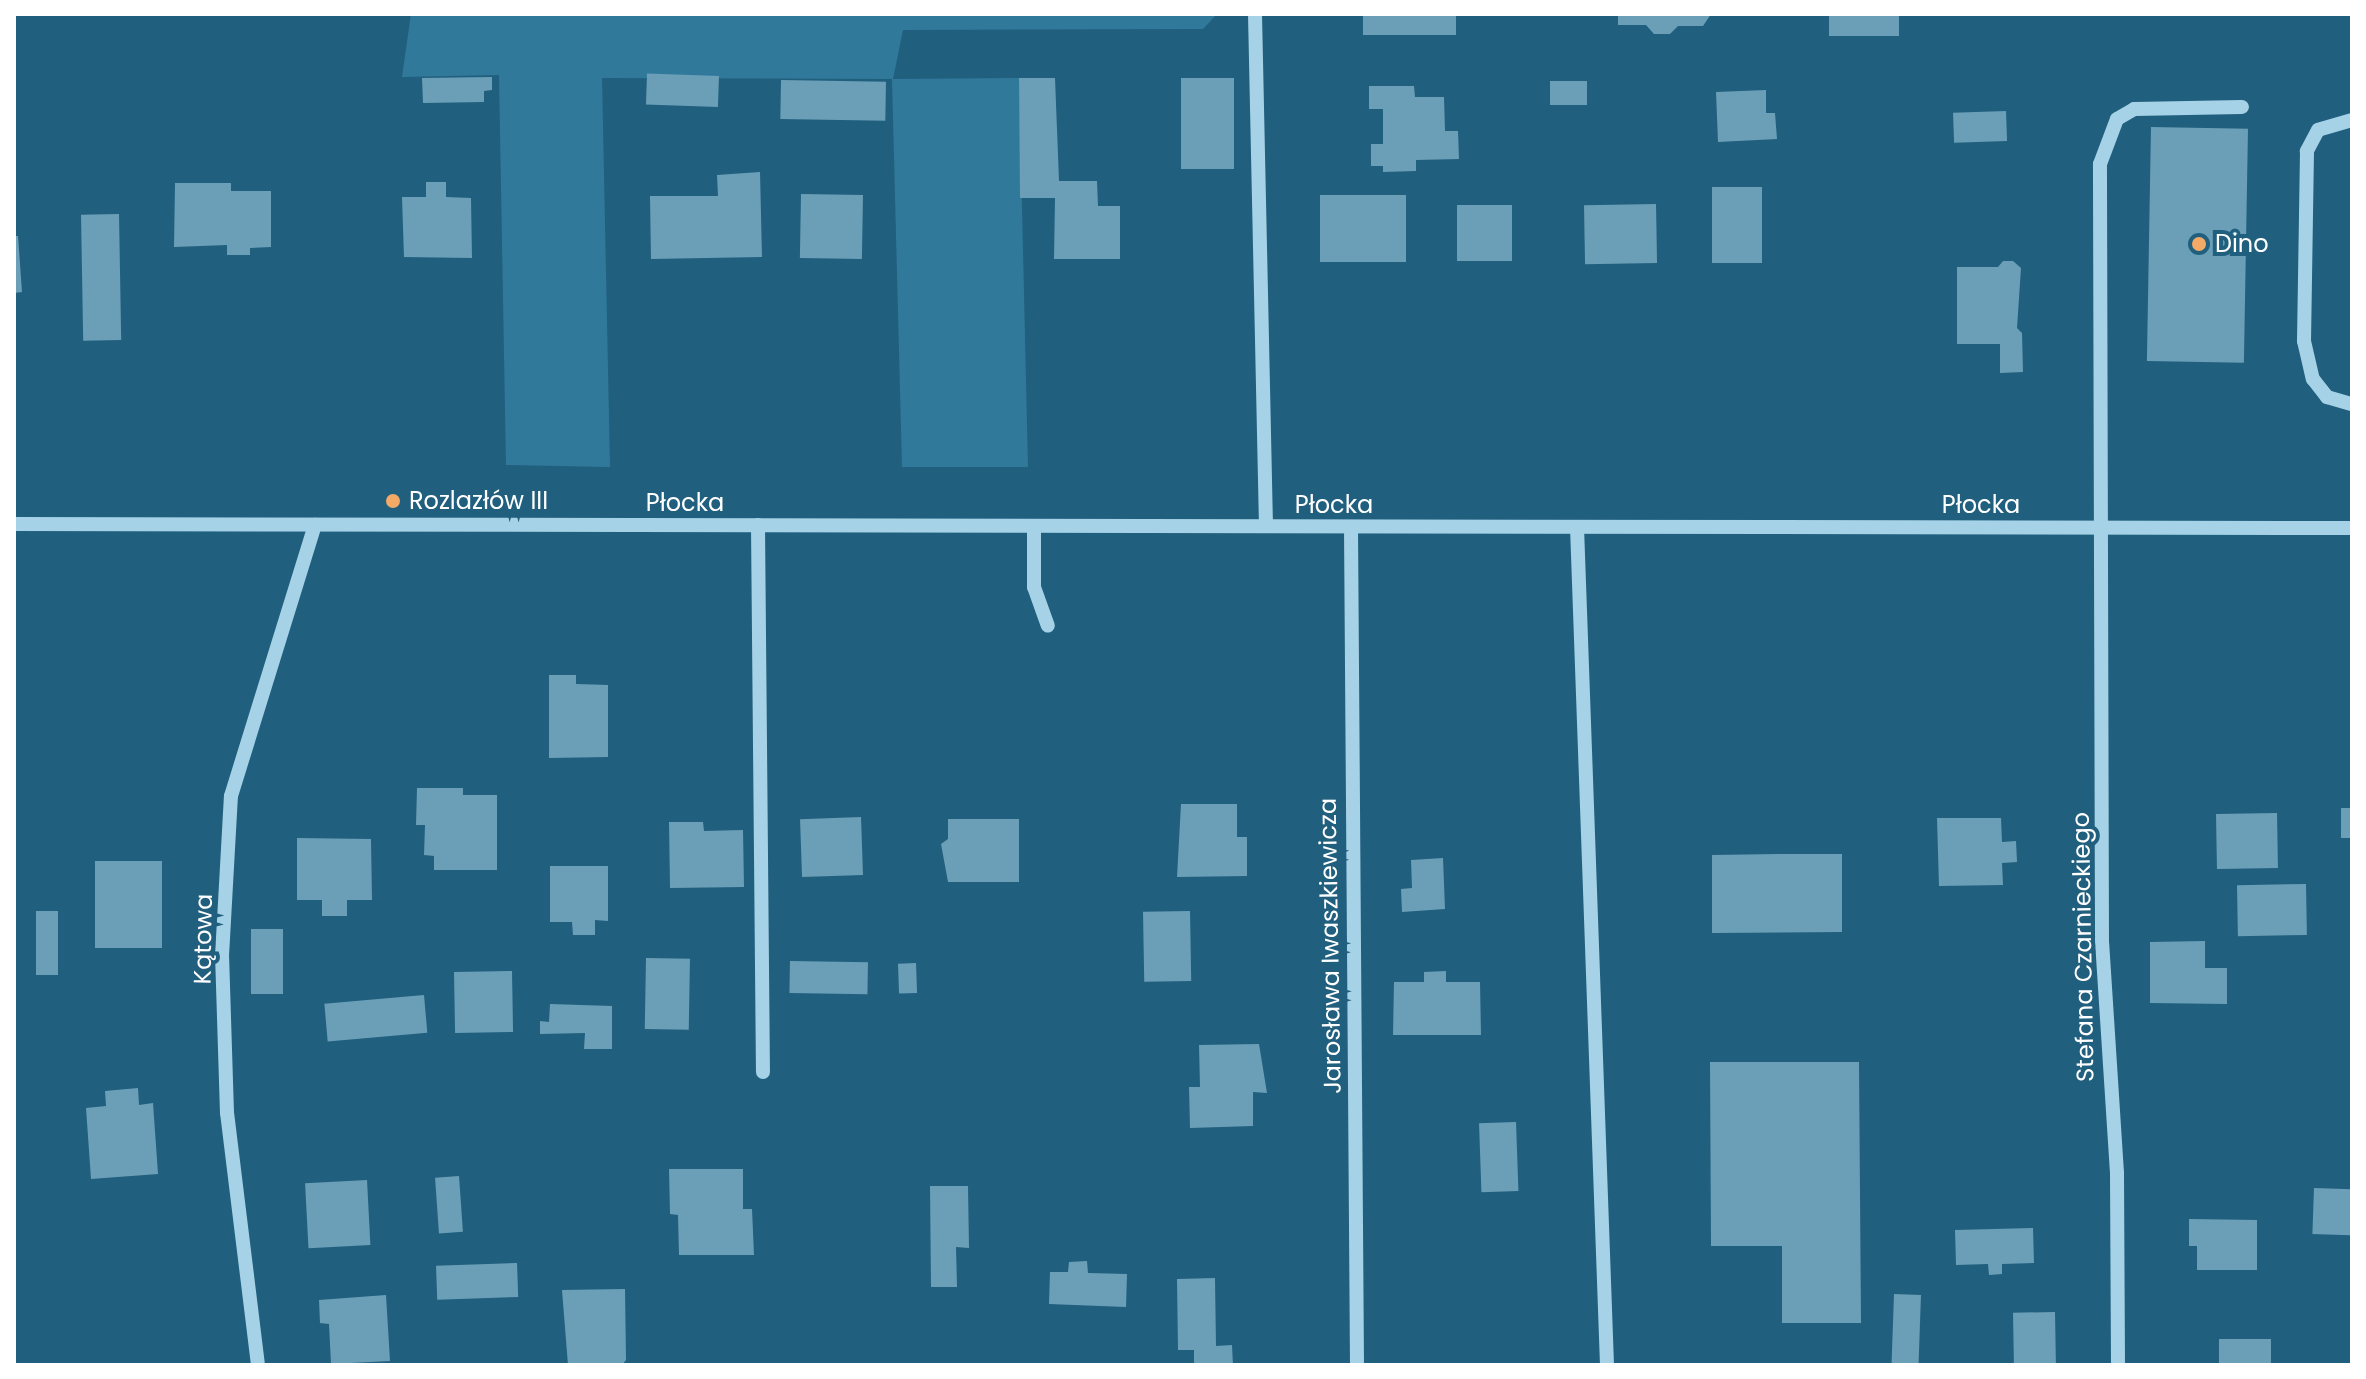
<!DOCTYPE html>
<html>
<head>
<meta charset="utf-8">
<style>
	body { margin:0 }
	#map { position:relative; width:2366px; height:1379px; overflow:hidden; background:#215f7e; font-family:Poppins,sans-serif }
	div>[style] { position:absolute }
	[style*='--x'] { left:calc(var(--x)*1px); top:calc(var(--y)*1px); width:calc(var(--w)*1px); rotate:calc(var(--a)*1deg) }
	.green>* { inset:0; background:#31799a }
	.building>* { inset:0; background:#6b9fb7; transform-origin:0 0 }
	.minor>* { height:14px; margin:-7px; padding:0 7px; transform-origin:7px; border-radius:7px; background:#a6d2e7 }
	.dots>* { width:22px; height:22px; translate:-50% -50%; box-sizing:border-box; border:4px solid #215f7e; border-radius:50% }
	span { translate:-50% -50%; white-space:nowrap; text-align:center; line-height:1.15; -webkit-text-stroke:8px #215f7e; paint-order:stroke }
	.poi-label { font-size:24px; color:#fff }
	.left { translate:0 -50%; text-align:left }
	.street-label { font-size:24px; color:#fff }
	.frame { position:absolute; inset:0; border:16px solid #fff; pointer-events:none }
</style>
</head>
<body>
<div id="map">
	<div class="green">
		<i style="clip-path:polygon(411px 14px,1217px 14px,1203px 29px,903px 30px,893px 79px,1019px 78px,1028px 467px,902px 467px,892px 79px,602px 78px,610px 467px,506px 465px,499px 75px,402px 77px)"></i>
	</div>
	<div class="building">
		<i style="left:1363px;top:14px;width:93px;height:21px"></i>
		<i style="clip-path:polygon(1618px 14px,1711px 14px,1703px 26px,1678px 26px,1670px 34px,1654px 34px,1646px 25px,1618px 25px)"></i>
		<i style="left:1829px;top:14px;width:70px;height:22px"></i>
		<i style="left:719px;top:76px;width:31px;height:72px;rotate:92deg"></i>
		<i style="clip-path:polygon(492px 77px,492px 90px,484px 91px,484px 102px,423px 103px,422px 78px)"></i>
		<i style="clip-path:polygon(1019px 78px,1055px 78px,1059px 181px,1097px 181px,1098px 206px,1120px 206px,1120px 259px,1054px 259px,1055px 198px,1020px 198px)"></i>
		<i style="left:1181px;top:78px;width:53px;height:91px"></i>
		<i style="left:781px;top:80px;width:105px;height:39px;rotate:1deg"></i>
		<i style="left:1550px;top:81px;width:37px;height:24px"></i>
		<i style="clip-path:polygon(1369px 86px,1414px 86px,1415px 97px,1444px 97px,1445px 131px,1458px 131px,1459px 159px,1416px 160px,1416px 171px,1383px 172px,1383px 166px,1371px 166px,1371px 144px,1383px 144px,1383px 109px,1369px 109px)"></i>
		<i style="clip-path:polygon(1766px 90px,1766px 113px,1775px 113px,1777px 139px,1718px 142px,1716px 92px)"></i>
		<i style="left:2006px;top:111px;width:30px;height:53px;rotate:88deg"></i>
		<i style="left:2151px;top:127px;width:97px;height:234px;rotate:1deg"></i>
		<i style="clip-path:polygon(760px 172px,762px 257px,651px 259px,650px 196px,718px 196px,717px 175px)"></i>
		<i style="clip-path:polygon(426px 182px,446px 182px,446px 197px,471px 198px,472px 258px,404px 257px,402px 197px,426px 197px)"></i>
		<i style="clip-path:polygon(175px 183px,231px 183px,231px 191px,271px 191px,271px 247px,250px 248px,250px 255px,227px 255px,227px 245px,174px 247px)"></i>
		<i style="left:1712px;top:187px;width:50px;height:76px"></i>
		<i style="left:801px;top:194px;width:62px;height:64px;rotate:1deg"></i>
		<i style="left:1320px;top:195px;width:86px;height:67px"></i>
		<i style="left:1656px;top:204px;width:59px;height:72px;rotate:89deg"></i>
		<i style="left:1457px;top:205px;width:55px;height:56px"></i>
		<i style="left:119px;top:214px;width:126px;height:38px;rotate:89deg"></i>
		<i style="clip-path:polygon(14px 236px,18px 236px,22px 292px,14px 293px)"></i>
		<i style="clip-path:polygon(2003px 261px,2013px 261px,2021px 268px,2017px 328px,2022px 333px,2023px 372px,2000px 373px,2000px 344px,1957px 344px,1957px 267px,1998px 267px)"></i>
		<i style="clip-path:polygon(549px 675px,576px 675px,576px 684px,608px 685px,608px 757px,549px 758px)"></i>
		<i style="clip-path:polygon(417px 788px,463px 788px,463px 795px,497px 795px,497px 870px,434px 870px,434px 856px,424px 855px,425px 825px,416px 825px)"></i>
		<i style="clip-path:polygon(1181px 804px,1237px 804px,1237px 837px,1247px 837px,1247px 876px,1177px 877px)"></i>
		<i style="left:2341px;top:808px;width:11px;height:30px"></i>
		<i style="left:2277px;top:813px;width:55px;height:61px;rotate:89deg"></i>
		<i style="left:861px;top:817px;width:58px;height:61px;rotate:88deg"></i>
		<i style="clip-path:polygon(1937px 818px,2001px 818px,2002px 842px,2016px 841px,2017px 862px,2002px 863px,2003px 885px,1939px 886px)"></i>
		<i style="clip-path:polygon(948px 819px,1019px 819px,1019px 882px,948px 882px,941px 844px,948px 839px)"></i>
		<i style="clip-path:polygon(669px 822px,703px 822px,704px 831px,743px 830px,744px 887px,670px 888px)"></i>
		<i style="clip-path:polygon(297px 838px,371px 839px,372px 900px,347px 900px,347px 916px,322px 916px,322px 900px,297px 900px)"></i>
		<i style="clip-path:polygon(1778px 854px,1842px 854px,1842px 932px,1712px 933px,1712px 855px)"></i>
		<i style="clip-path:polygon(1443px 858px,1445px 909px,1402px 912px,1401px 889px,1412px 888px,1411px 860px)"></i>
		<i style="left:95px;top:861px;width:67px;height:87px"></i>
		<i style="clip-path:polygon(550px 866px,608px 866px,608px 921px,595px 920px,595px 935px,573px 935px,572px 922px,550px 922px)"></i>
		<i style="left:2306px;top:884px;width:51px;height:69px;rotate:89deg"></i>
		<i style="left:36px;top:911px;width:22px;height:64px"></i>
		<i style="left:1190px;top:911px;width:70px;height:47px;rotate:89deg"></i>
		<i style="left:251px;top:929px;width:32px;height:65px"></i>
		<i style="clip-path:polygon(2205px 941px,2205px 968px,2227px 968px,2227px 1004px,2150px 1003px,2150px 942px)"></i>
		<i style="left:646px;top:958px;width:44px;height:71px;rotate:1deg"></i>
		<i style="left:790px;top:961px;width:78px;height:32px;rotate:1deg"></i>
		<i style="left:916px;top:963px;width:30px;height:18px;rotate:88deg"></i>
		<i style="left:512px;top:971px;width:61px;height:58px;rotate:89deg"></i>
		<i style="clip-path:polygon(1446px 971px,1446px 982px,1480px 982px,1481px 1035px,1393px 1035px,1394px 982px,1424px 982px,1424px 972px)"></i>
		<i style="left:424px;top:995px;width:38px;height:100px;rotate:85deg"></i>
		<i style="clip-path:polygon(550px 1004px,612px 1006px,612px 1049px,584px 1049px,585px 1033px,540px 1034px,540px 1021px,549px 1022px)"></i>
		<i style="clip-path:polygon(1259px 1044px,1267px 1093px,1253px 1092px,1253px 1126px,1190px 1128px,1189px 1087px,1200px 1087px,1199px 1045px)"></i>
		<i style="clip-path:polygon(1710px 1062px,1859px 1062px,1861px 1323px,1782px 1323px,1782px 1246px,1711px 1246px)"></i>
		<i style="clip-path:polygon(138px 1088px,139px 1105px,153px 1103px,158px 1174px,91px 1179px,86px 1108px,106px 1106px,105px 1091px)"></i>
		<i style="left:1516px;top:1122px;width:69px;height:37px;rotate:88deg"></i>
		<i style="clip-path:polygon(669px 1169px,743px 1169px,743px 1209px,752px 1209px,754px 1255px,679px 1255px,678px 1215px,670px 1214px)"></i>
		<i style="left:459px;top:1176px;width:56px;height:24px;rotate:86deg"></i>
		<i style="left:367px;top:1180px;width:65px;height:62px;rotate:87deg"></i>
		<i style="clip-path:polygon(930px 1186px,968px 1186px,969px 1248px,956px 1247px,957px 1287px,931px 1287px)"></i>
		<i style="left:2314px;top:1188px;width:38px;height:46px;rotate:2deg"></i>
		<i style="clip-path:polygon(2189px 1219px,2257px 1220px,2257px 1270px,2197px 1270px,2197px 1246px,2189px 1246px)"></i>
		<i style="clip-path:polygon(2033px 1228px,2034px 1263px,2002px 1264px,2002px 1274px,1989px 1275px,1988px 1264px,1956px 1265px,1955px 1230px)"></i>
		<i style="clip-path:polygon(1087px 1261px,1088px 1273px,1127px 1274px,1126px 1307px,1049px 1304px,1050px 1272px,1068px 1272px,1069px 1262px)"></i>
		<i style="left:517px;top:1263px;width:34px;height:81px;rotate:88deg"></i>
		<i style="clip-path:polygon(1215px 1278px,1216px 1346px,1232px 1345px,1233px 1365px,1194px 1365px,1194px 1350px,1178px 1350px,1177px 1279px)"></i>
		<i style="clip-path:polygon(625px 1289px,626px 1360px,622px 1365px,568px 1365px,562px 1290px)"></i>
		<i style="left:1894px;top:1294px;width:27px;height:71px;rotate:2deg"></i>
		<i style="clip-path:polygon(386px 1295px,390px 1361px,331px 1364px,329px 1324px,320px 1323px,319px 1300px)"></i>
		<i style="left:2055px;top:1312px;width:53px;height:42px;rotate:89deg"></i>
		<i style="left:2219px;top:1339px;width:52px;height:26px"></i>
	</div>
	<div class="minor">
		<i style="--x:1255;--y:14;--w:512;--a:88.77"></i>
		<i style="--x:2352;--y:120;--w:35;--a:164"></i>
		<i style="--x:2318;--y:130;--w:24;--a:118"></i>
		<i style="--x:2307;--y:151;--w:190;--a:90.9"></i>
		<i style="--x:2304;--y:341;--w:39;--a:77"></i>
		<i style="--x:2313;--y:379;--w:23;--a:52"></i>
		<i style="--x:2327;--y:397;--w:26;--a:16"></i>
		<i style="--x:14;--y:524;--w:2338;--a:0.1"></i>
		<i style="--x:758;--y:525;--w:547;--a:89.48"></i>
		<i style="--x:1034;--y:526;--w:61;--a:90"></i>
		<i style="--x:1034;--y:587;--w:41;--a:70.3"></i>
		<i style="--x:1351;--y:527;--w:838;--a:89.59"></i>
		<i style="--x:1577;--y:527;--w:839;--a:87.95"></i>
		<i style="--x:258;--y:1365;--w:254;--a:-97"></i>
		<i style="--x:227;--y:1113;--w:157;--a:-91.8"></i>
		<i style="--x:222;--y:956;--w:160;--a:-86.8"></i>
		<i style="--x:231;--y:796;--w:284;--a:-72.8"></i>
		<i style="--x:2118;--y:1365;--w:192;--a:-90.3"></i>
		<i style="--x:2117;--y:1173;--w:230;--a:-93.7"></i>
		<i style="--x:2102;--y:943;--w:779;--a:-90.15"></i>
		<i style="--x:2100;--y:164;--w:48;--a:-69.3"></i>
		<i style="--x:2117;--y:119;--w:20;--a:-30"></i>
		<i style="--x:2134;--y:109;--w:108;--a:-1.1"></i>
	</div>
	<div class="dots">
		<i style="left:2199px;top:244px;background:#f3aa67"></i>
		<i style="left:393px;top:501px;background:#f3aa67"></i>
	</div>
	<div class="poi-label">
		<span class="left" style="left:2215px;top:244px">Dino</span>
		<span class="left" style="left:409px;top:501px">Rozlazłów III</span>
	</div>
	<div class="street-label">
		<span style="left:685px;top:503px">Płocka</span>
		<span style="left:1334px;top:505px">Płocka</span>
		<span style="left:1981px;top:505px">Płocka</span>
		<span style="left:203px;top:939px;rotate:-89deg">Kątowa</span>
		<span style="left:1330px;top:946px;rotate:-91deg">Jarosława Iwaszkiewicza</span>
		<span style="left:2083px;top:947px;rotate:-91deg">Stefana Czarnieckiego</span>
	</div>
	<div class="frame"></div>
</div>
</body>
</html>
